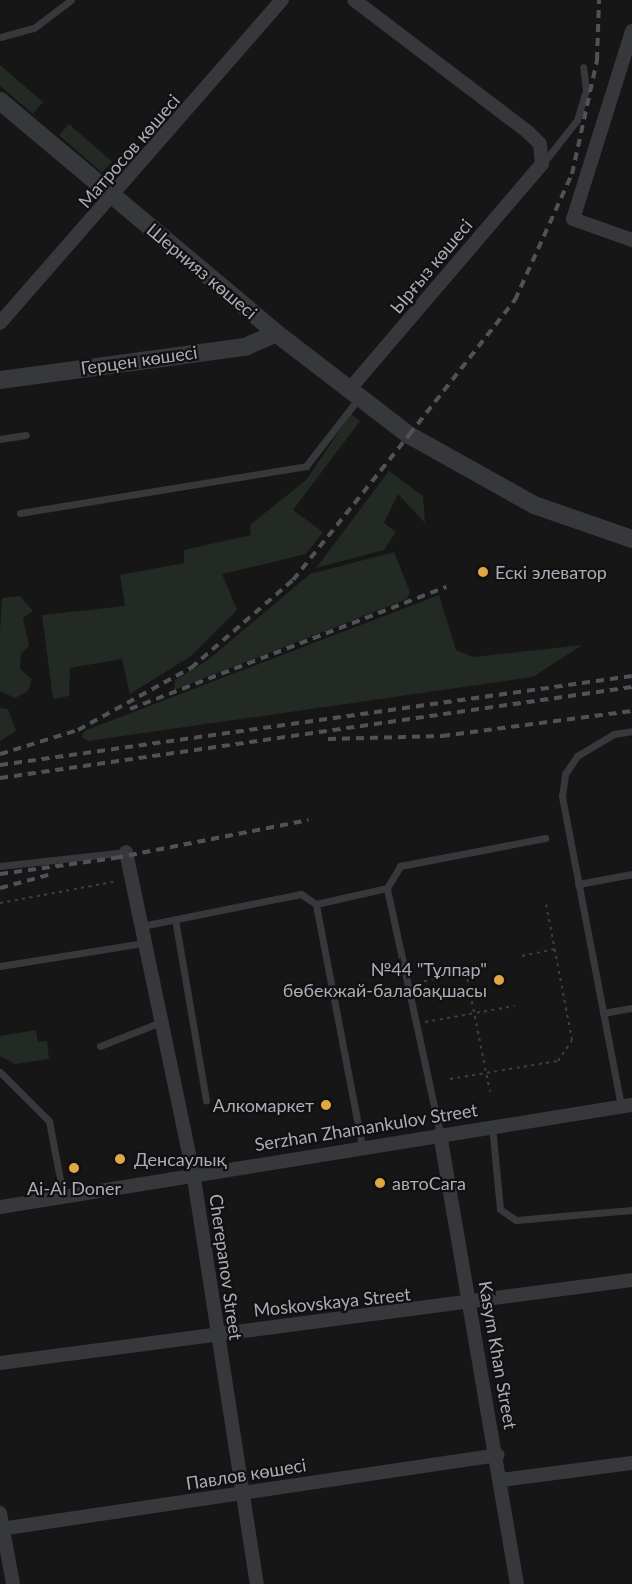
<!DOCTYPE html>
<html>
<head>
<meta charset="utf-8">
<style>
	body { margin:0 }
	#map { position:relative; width:632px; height:1584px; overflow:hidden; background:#161617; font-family:Lato,sans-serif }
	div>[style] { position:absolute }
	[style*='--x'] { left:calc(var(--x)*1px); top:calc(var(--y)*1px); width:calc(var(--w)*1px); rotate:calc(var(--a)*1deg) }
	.green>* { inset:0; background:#222a23; transform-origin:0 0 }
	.path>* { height:2px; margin-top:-1px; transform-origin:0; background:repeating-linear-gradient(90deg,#3d3f43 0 3px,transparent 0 7.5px) }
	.service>* { height:7px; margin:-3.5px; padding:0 3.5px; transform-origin:3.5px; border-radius:3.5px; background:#37383c }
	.minor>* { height:14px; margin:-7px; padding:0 7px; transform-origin:7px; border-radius:7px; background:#37383c }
	.tertiary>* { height:18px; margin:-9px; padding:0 9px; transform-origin:9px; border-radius:9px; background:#37383c }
	.rail>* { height:4px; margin-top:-2px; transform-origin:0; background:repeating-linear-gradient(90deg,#505257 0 8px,transparent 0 14px) }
	.dots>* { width:16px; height:16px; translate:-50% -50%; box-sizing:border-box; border:3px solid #111112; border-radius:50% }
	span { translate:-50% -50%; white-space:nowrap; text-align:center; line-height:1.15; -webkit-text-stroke:4.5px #111112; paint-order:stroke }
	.street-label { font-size:18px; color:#a9adb6 }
	.poi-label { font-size:18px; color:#a9adb6 }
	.left { translate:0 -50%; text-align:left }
	.right { translate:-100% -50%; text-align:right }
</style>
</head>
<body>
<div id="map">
	<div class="green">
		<i style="clip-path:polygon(0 65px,43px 102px,33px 114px,0 86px)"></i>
		<i style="left:69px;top:124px;width:57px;height:15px;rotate:41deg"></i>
		<i style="clip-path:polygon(351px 414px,360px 421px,293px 510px,323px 532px,306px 554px,222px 574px,237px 610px,191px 656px,130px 694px,122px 659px,70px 668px,69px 696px,53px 699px,42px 615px,125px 606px,120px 575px,184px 563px,184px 550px,251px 535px,250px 525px,306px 480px)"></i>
		<i style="clip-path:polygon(389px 471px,423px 496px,425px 523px,398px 494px,384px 523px,396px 532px,384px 550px,316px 568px)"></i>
		<i style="clip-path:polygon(394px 552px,410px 592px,407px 599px,174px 690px,175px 680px,208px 660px,310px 574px)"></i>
		<i style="clip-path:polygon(439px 595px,456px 650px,473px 657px,582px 645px,533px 677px,88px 741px,82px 737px,84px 731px)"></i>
		<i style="clip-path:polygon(20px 596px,33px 611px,23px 618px,29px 646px,21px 654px,20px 669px,32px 679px,28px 691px,15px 698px,0 691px,0 633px,2px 598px)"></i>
		<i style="clip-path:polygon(0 708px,8px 709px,16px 731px,0 741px)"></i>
		<i style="clip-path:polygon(36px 1030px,38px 1042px,47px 1041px,49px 1059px,15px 1064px,0 1056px,0 1036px)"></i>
	</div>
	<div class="path">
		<i style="--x:0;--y:903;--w:120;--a:-10.6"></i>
		<i style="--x:522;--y:956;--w:33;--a:-12"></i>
		<i style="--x:466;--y:972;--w:122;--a:78.7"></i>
		<i style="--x:417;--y:983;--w:73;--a:-12.7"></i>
		<i style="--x:425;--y:1022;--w:91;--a:-10.1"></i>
		<i style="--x:450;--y:1079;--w:109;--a:-9.5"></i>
		<i style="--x:558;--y:1061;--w:25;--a:-56"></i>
		<i style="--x:572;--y:1040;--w:138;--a:-100.8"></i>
	</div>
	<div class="service">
		<i style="--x:0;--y:37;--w:35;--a:-15"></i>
		<i style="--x:34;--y:28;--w:46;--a:-37.1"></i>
		<i style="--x:544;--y:162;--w:53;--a:-51.8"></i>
		<i style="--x:577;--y:120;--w:31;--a:-73"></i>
		<i style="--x:586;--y:90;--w:23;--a:-97"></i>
		<i style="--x:0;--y:439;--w:26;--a:-9"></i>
		<i style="--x:20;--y:513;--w:290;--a:-9.3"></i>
		<i style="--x:306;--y:466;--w:85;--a:-52.2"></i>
		<i style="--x:0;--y:866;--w:127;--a:-6.3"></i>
		<i style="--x:578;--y:884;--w:55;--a:-10.5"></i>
		<i style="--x:175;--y:919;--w:184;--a:80.3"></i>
		<i style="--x:142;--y:926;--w:162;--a:-11.4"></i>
		<i style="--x:301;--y:894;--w:18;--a:34"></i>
		<i style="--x:0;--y:966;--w:146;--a:-9.1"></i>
		<i style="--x:603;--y:1013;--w:29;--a:-10"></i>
		<i style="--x:100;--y:1046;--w:66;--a:-21.5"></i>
		<i style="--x:0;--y:1072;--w:69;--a:45"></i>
		<i style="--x:49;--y:1121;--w:75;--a:79.3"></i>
		<i style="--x:621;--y:1106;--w:316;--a:-100.8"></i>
		<i style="--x:562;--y:796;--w:22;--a:-82"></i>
		<i style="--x:565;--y:774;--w:22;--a:-56"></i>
		<i style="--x:577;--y:756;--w:43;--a:-30.7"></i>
		<i style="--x:614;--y:734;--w:18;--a:-9"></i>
		<i style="--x:492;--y:1126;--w:83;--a:84.5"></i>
		<i style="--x:500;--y:1209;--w:19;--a:35"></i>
		<i style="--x:516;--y:1220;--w:116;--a:-4.9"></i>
		<i style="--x:440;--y:1134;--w:252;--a:-102.2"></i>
		<i style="--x:387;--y:888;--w:26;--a:-59"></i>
		<i style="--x:400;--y:866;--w:148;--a:-10.9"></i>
		<i style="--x:362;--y:1146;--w:246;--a:-100.8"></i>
		<i style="--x:316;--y:904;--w:73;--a:-12.7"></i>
	</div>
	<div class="minor">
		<i style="--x:632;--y:31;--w:197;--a:107.4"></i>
		<i style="--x:573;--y:219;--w:63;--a:19.6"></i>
		<i style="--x:0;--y:323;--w:429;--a:-48.9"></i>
		<i style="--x:348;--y:391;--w:299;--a:-49.5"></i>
		<i style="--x:542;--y:164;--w:20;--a:-96"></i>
		<i style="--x:540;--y:144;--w:17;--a:-135"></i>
		<i style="--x:528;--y:132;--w:218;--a:-142.8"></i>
		<i style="--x:126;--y:852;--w:327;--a:78.2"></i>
		<i style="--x:193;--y:1172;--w:417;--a:81.2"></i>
		<i style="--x:440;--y:1134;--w:457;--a:80.3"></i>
		<i style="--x:0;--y:1207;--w:640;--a:-9.17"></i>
		<i style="--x:0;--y:1363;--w:637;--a:-7.48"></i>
		<i style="--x:501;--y:1480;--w:132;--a:-7.4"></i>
		<i style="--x:0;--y:1513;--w:72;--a:79.6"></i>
		<i style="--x:0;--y:1529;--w:503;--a:-8.45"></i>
	</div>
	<div class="tertiary">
		<i style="--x:0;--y:101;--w:361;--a:40"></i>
		<i style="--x:276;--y:333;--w:168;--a:37.5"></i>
		<i style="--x:409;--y:435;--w:143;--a:29.2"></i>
		<i style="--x:534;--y:505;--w:104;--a:19.1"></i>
		<i style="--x:0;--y:380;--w:247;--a:-7.7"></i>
		<i style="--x:245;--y:347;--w:34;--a:-24"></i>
	</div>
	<div class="rail">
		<i style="--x:130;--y:709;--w:339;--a:-21.1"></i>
		<i style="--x:328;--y:739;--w:114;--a:-1.5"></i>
		<i style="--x:442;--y:736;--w:192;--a:-7.5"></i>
		<i style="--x:0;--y:754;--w:82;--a:-17.1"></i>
		<i style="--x:78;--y:730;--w:129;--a:-28.8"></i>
		<i style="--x:191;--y:668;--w:135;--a:-40.8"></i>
		<i style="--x:293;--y:580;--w:186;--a:-51.3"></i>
		<i style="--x:409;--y:435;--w:172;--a:-51.9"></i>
		<i style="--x:515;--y:300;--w:138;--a:-65.7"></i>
		<i style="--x:572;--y:174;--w:117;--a:-77.6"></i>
		<i style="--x:597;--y:60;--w:60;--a:-88.1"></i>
		<i style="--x:0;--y:765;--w:638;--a:-8.02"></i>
		<i style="--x:0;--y:778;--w:639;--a:-8.19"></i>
		<i style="--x:0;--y:874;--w:116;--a:-7.9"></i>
		<i style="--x:115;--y:858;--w:197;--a:-11.1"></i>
		<i style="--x:0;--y:888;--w:54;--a:-15.1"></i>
	</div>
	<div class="dots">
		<i style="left:483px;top:572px;background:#e0a745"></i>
		<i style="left:499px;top:980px;background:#e0a745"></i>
		<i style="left:326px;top:1105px;background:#e0a745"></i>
		<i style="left:120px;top:1159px;background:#e0a745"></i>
		<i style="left:74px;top:1168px;background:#e0a745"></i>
		<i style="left:380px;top:1183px;background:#e0a745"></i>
	</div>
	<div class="street-label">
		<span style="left:129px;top:151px;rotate:-49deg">Матросов көшесі</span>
		<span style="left:431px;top:266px;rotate:-50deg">Ырғыз көшесі</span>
		<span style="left:202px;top:271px;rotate:40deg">Шернияз көшесі</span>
		<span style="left:139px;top:360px;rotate:-8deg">Герцен көшесі</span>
		<span style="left:366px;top:1127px;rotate:-9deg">Serzhan Zhamankulov Street</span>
		<span style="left:226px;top:1267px;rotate:82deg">Cherepanov Street</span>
		<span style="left:332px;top:1302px;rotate:-6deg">Moskovskaya Street</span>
		<span style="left:498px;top:1355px;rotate:80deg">Kasym Khan Street</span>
		<span style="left:246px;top:1474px;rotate:-9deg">Павлов көшесі</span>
	</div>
	<div class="poi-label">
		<span class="left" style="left:495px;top:572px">Ескі элеватор</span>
		<span class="right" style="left:487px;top:980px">№44 "Тұлпар"<br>бөбекжай-балабақшасы</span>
		<span class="right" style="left:314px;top:1105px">Алкомаркет</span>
		<span class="left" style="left:134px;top:1159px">Денсаулық</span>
		<span class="left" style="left:392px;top:1183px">автоСага</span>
		<span style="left:74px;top:1188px">Ai-Ai Doner</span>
	</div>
</div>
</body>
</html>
